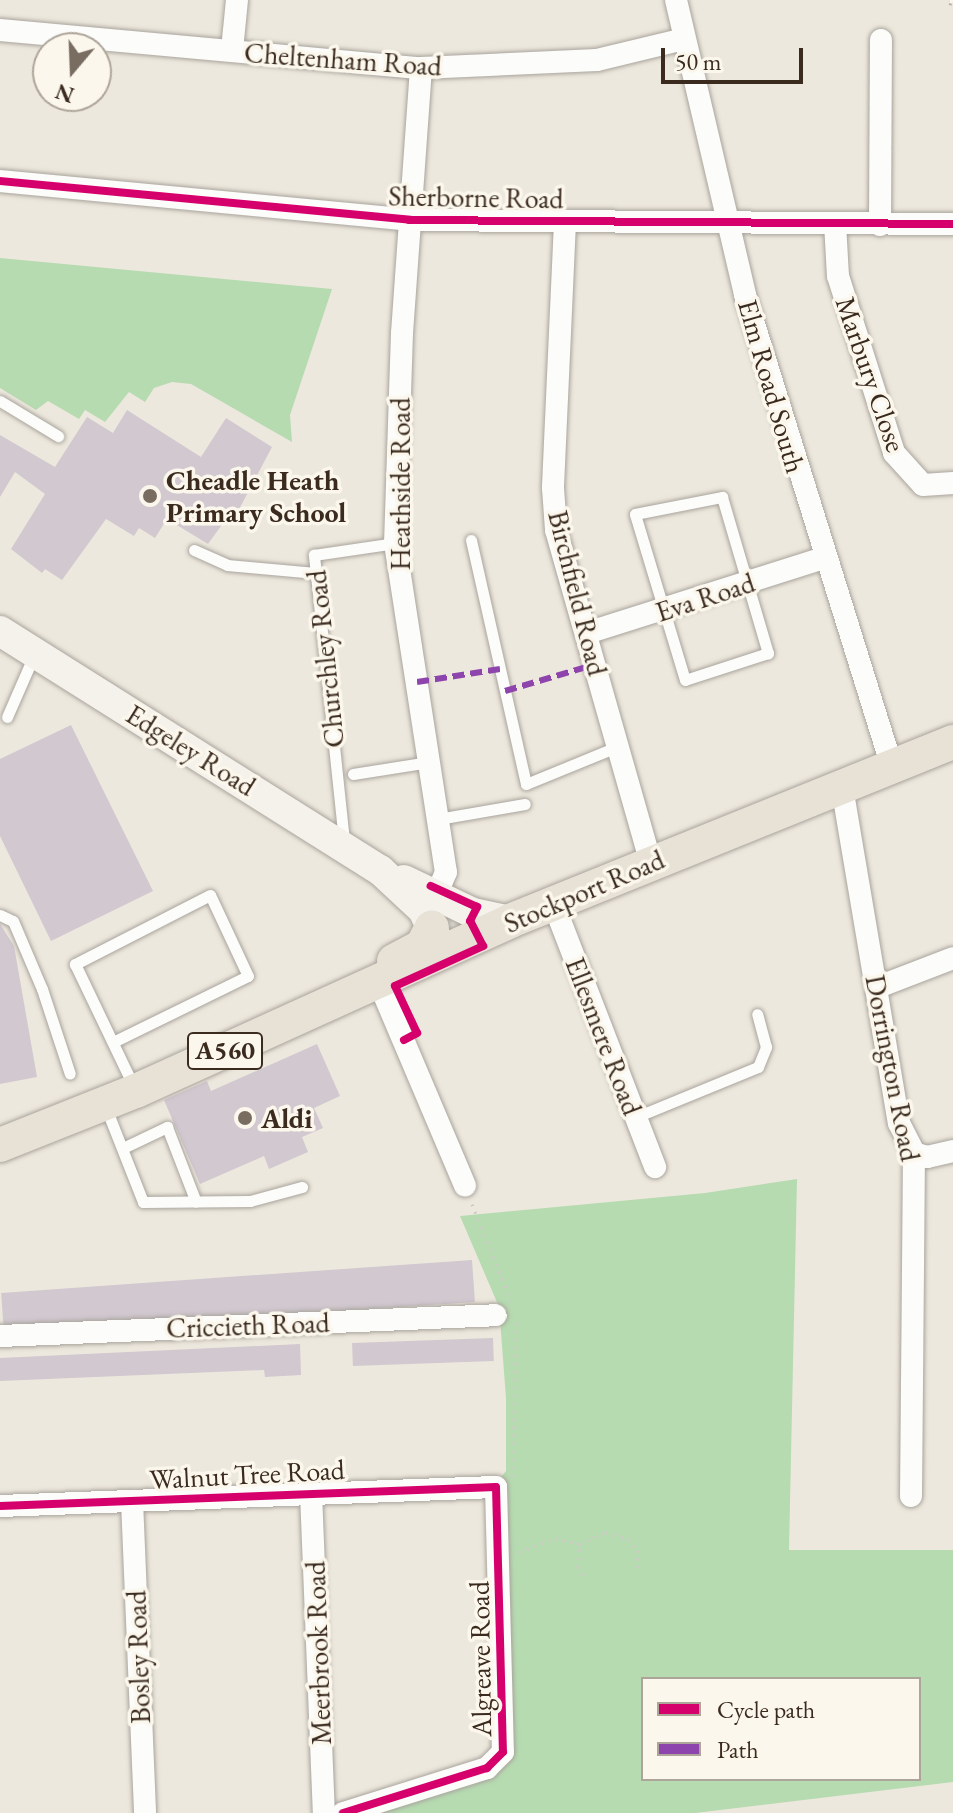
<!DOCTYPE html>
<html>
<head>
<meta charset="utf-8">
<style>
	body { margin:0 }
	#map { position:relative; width:953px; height:1813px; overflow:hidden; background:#ede8dd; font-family:"EB Garamond",serif }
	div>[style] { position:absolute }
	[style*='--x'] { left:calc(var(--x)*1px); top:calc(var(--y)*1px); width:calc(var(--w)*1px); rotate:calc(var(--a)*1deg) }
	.green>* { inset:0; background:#b6dbb1 }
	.building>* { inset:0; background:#d1c8d0; transform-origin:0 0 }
	.path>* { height:3px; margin-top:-1.5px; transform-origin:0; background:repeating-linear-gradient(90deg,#cdcac7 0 2px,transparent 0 8px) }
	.roads { filter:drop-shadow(0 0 2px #a9a49d) drop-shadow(0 0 2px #a9a49d) }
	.service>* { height:11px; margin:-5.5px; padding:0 5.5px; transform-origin:5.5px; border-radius:5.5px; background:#fcfcfa }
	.minor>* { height:22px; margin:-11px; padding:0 11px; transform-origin:11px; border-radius:11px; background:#fcfcfa }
	.secondary>* { height:30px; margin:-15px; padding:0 15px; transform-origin:15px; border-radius:15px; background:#f5f1eb }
	.primary>* { height:34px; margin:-17px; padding:0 17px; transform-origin:17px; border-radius:17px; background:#e8e2d6 }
	.rail>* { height:9px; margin-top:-4.5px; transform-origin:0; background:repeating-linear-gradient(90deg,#fbf7ec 0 18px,#b7b4b1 0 36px); box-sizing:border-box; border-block:2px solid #b7b4b1 }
	.quiet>* { height:6px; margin-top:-3px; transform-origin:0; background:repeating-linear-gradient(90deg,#8e44ad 0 12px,transparent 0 18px) }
	.cycleway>* { height:8px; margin:-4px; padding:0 4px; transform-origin:4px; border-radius:4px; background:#d6006c }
	.dots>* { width:22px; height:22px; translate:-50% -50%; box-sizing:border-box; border:4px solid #fbf7ec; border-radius:50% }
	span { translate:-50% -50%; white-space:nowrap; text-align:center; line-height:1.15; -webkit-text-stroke:7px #fbf7ec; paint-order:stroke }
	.shield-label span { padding:2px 6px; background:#fbf7ec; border:2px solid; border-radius:6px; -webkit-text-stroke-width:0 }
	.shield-label { font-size:26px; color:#3b2a1e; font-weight:700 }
	.street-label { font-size:28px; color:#3b2a1e }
	.poi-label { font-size:28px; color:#3b2a1e; font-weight:700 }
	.left { translate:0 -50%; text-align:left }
	.legend { position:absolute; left:641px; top:1677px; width:280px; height:104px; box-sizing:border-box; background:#fbf7ec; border:2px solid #aea59a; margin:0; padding:10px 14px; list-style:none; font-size:24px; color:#3b2a1e }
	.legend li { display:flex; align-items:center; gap:16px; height:40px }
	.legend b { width:40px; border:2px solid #aea59a }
	.north { position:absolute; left:32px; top:32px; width:80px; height:80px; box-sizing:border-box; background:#fbf7ec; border:2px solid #aea59a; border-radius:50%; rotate:199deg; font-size:22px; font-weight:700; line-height:32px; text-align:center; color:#3b2a1e }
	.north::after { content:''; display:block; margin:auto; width:28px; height:36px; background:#796c61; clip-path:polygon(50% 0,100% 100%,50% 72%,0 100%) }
	.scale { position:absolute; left:661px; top:48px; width:142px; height:36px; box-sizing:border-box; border:4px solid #3b2a1e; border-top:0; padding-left:10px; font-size:24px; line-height:28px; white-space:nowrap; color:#3b2a1e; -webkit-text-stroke:6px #fbf7ec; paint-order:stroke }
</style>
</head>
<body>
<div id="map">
	<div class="green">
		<i style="clip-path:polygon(0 258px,332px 289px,290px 415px,292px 442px,191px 384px,172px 382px,154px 388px,145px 402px,129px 392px,105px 422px,85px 410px,79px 419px,48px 401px,36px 410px,0 388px)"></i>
		<i style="clip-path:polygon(evenodd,797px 1179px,789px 1550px,953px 1550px,953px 1782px,695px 1813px,366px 1813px,497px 1769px,496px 1483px,506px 1471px,506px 1398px,499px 1307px,460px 1216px,705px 1193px,797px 1179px,643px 1679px,919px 1679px,919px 1779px,643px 1779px,643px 1679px)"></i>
	</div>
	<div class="building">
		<i style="clip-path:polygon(127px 410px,201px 457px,226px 418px,272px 447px,236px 515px,231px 512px,208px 544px,167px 519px,155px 538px,139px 528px,134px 536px,106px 519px,62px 580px,45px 569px,42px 573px,11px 549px,45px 494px,15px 472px,0 497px,0 435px,55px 467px,87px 417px,113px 433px)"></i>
		<i style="clip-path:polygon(71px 725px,153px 891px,51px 941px,0 836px,0 759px)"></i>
		<i style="clip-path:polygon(0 924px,14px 946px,37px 1077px,0 1084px)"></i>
		<i style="clip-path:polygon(317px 1044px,340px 1096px,314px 1108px,323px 1128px,302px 1137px,308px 1152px,269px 1169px,264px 1156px,200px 1184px,164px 1100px,207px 1081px,211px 1091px)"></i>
		<i style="left:472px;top:1260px;width:42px;height:472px;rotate:86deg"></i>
		<i style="left:493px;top:1338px;width:23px;height:141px;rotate:88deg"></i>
		<i style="clip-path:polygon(300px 1344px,301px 1375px,265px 1377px,264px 1370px,0 1381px,0 1358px)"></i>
	</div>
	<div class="path">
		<i style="--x:472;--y:1204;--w:105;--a:68.1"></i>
		<i style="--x:512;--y:1476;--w:160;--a:-88.2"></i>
		<i style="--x:519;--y:1552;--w:39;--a:-21"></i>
		<i style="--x:555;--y:1538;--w:25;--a:14"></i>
		<i style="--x:583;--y:1575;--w:9;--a:-122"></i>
		<i style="--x:578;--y:1567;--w:23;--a:-85"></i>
		<i style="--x:580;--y:1544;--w:29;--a:-25"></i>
		<i style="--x:606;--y:1532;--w:23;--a:18"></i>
		<i style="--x:628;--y:1539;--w:14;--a:51"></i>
		<i style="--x:637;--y:1550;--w:19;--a:87"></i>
	</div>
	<div class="roads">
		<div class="service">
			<i style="--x:0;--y:401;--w:68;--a:31.1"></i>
			<i style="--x:722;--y:497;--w:163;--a:73.6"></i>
			<i style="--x:768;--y:653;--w:87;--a:162"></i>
			<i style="--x:685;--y:680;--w:173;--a:-106.8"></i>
			<i style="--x:635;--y:514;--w:89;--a:-11.1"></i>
			<i style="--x:471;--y:540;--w:250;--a:77.3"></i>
			<i style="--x:526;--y:784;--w:100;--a:-22.2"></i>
			<i style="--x:194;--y:550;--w:36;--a:24"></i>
			<i style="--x:227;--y:565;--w:89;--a:5.1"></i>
			<i style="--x:7;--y:717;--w:70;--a:-66.4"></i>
			<i style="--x:353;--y:774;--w:77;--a:-9"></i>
			<i style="--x:438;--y:819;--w:88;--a:-9.8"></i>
			<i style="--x:344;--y:841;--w:288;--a:-96"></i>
			<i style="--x:314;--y:555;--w:82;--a:-8.4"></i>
			<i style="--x:0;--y:915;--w:14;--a:25"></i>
			<i style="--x:13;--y:921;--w:74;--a:66.9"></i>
			<i style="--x:42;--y:989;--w:89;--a:71.8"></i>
			<i style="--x:113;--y:1042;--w:150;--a:-26.1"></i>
			<i style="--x:248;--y:976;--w:89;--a:-115.1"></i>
			<i style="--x:210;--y:895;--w:152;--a:152.9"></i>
			<i style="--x:75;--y:964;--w:139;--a:64.4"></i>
			<i style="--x:106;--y:1108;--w:101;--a:68.5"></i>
			<i style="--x:143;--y:1202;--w:107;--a:-0.5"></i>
			<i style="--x:250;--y:1201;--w:54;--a:-15.1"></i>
			<i style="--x:636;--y:1117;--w:132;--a:-22.3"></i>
			<i style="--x:758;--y:1067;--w:22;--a:-68"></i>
			<i style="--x:766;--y:1047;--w:34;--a:-105"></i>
			<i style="--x:125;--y:1147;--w:47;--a:-25.5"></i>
			<i style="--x:167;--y:1127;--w:80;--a:68.9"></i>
		</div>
		<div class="minor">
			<i style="--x:676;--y:0;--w:303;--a:76.8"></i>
			<i style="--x:745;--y:295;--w:492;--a:72.7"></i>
			<i style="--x:0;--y:30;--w:423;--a:5.2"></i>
			<i style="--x:421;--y:68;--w:176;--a:-2.6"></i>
			<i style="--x:597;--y:60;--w:89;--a:-13.6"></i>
			<i style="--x:232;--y:50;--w:50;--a:-84.3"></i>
			<i style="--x:421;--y:68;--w:266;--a:94.1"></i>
			<i style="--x:402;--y:333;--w:210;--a:91.9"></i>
			<i style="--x:395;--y:543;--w:333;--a:81.2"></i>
			<i style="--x:446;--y:872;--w:25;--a:113"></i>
			<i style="--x:0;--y:181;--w:411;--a:5.4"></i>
			<i style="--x:409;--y:220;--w:544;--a:0.42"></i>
			<i style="--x:565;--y:222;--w:266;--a:92.6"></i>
			<i style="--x:553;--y:488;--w:42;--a:85.9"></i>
			<i style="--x:556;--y:530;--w:346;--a:74.1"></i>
			<i style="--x:835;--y:223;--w:53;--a:86.8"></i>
			<i style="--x:838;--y:276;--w:186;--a:72.4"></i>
			<i style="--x:894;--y:453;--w:43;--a:47.8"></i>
			<i style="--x:923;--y:485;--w:30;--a:-4"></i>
			<i style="--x:880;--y:225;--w:185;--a:-89.7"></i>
			<i style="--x:587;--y:633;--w:248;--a:-17.6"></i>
			<i style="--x:842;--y:787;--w:341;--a:80.4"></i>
			<i style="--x:899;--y:1123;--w:34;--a:63"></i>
			<i style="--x:914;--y:1153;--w:343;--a:90.5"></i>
			<i style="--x:554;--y:905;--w:281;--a:68.9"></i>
			<i style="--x:379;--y:983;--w:220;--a:67"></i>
			<i style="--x:878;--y:987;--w:80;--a:-21.1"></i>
			<i style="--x:914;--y:1153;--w:14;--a:17"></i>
			<i style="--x:927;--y:1157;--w:27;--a:-13"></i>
			<i style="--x:0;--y:1336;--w:496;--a:-2.4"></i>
			<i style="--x:311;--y:1493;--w:320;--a:87.7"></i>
			<i style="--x:132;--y:1501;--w:312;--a:87.6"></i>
			<i style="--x:0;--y:1506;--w:496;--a:-2.2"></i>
			<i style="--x:496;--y:1487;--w:265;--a:88.5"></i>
			<i style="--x:503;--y:1752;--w:23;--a:135"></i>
			<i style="--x:487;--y:1768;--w:151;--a:162.6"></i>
		</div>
		<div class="secondary">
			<i style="--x:0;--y:631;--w:449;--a:32.2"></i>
			<i style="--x:380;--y:870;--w:59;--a:42.9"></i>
			<i style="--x:423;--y:910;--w:42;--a:64.7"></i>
			<i style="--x:404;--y:880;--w:76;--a:25.6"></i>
			<i style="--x:473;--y:913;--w:38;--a:12"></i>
		</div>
		<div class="primary">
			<i style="--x:394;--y:961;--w:32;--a:-28"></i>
			<i style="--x:422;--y:946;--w:21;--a:-62"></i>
			<i style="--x:0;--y:1145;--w:146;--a:-21.7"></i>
			<i style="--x:136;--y:1091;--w:411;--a:-24.4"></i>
			<i style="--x:510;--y:921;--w:478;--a:-22"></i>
		</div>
	</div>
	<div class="rail">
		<i style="--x:950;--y:0;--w:3;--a:18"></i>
	</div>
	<div class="quiet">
		<i style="--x:417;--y:682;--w:84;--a:-8.9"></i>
		<i style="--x:505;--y:691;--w:95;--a:-16.5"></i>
	</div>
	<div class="cycleway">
		<i style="--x:0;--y:181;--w:411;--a:5.4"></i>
		<i style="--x:409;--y:220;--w:544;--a:0.42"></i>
		<i style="--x:404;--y:1040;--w:15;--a:-28"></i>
		<i style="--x:417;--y:1033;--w:52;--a:-115.1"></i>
		<i style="--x:395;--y:986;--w:97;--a:-24.4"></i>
		<i style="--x:483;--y:946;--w:28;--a:-117"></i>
		<i style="--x:470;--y:921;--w:16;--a:-63"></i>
		<i style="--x:477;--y:907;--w:51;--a:-155.5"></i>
		<i style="--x:0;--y:1506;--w:496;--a:-2.2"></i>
		<i style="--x:496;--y:1487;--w:265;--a:88.5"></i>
		<i style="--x:503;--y:1752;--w:23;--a:135"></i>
		<i style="--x:487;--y:1768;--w:151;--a:162.6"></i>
	</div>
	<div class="dots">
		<i style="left:150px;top:496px;background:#796c61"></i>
		<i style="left:245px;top:1118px;background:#796c61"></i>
	</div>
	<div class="shield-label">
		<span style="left:225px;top:1051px">A560</span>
	</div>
	<div class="street-label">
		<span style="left:343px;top:59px;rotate:4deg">Cheltenham Road</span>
		<span style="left:476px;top:197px;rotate:1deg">Sherborne Road</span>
		<span style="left:871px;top:374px;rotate:71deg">Marbury Close</span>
		<span style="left:772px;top:386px;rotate:74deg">Elm Road South</span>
		<span style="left:400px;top:484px;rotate:-90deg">Heathside Road</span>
		<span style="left:578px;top:593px;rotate:76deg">Birchfield Road</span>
		<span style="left:705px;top:597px;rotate:-18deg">Eva Road</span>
		<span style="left:325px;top:659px;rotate:-96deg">Churchley Road</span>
		<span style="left:191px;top:750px;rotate:32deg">Edgeley Road</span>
		<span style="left:584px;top:891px;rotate:-23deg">Stockport Road</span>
		<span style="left:604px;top:1036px;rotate:69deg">Ellesmere Road</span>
		<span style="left:893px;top:1068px;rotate:79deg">Dorrington Road</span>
		<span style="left:248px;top:1325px;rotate:-2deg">Criccieth Road</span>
		<span style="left:247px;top:1474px;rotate:-3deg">Walnut Tree Road</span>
		<span style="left:318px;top:1653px;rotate:-92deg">Meerbrook Road</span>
		<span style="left:138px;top:1657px;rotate:-92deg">Bosley Road</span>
		<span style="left:480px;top:1659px;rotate:-91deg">Algreave Road</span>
	</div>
	<div class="poi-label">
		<span class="left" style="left:166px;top:496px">Cheadle Heath<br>Primary School</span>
		<span class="left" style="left:261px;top:1118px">Aldi</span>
	</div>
	<ul class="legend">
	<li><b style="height:10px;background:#d6006c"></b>Cycle path</li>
	<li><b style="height:10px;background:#8e44ad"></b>Path</li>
	</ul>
	<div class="north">N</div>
	<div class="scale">50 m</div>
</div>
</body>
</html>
